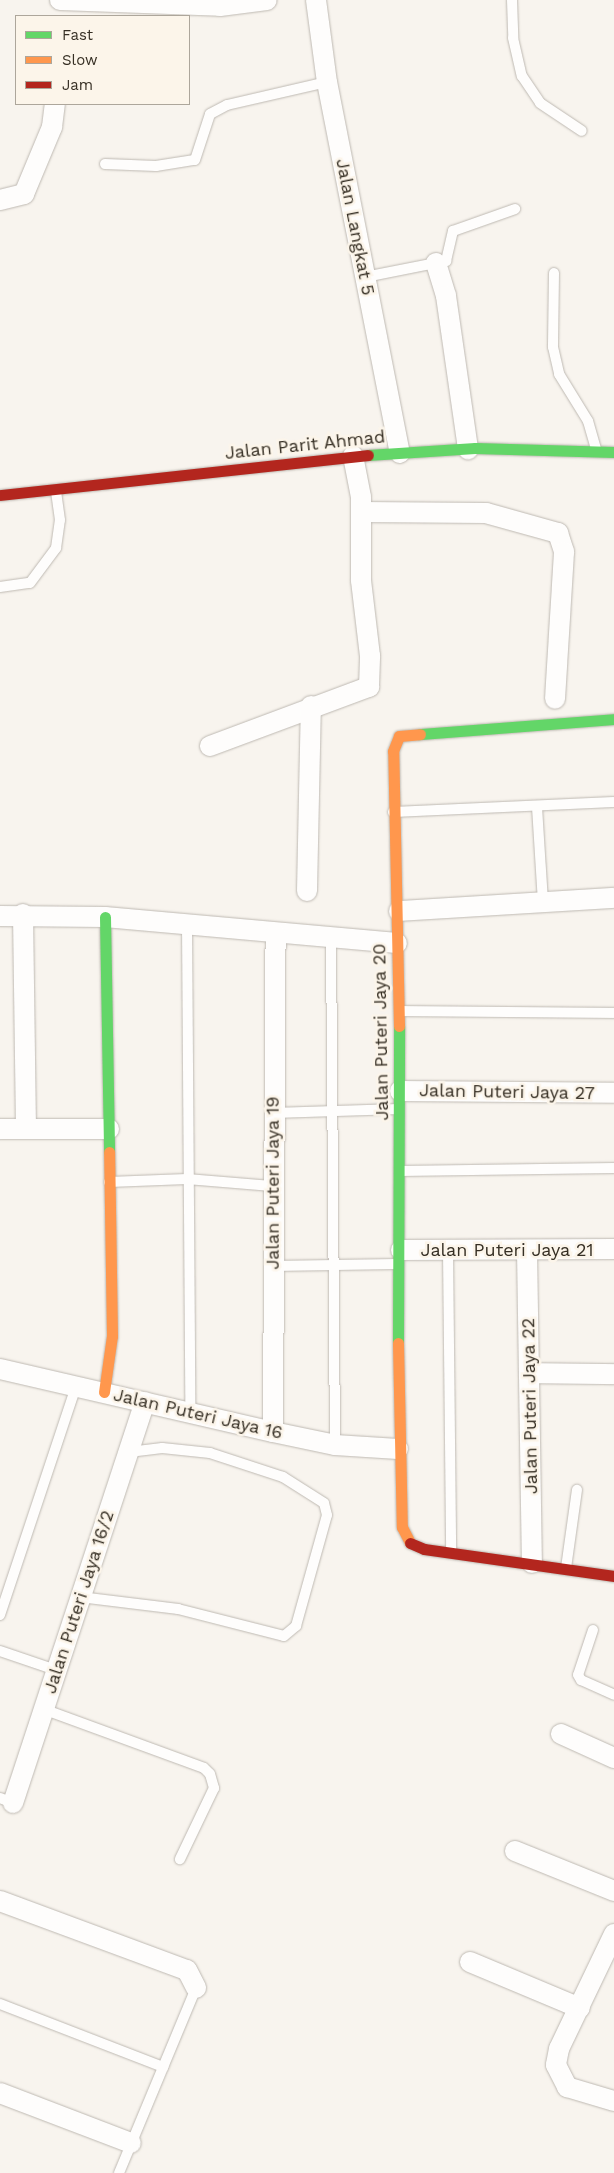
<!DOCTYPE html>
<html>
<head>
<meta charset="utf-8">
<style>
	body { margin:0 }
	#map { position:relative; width:614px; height:2173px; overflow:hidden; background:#f8f4ee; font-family:"Work Sans",sans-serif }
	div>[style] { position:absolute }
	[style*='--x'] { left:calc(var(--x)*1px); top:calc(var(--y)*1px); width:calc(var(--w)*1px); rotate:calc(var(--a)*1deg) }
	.roads { filter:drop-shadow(0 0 1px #beb9b2) drop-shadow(0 0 1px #beb9b2) }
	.lane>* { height:10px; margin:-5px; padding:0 5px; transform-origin:5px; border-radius:5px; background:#fefdfc }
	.street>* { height:20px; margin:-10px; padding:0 10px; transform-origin:10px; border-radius:10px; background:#fefdfc }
	.fast>* { height:11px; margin:-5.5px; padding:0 5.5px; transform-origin:5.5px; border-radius:5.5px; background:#63d668 }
	.slow>* { height:11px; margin:-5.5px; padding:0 5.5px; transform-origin:5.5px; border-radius:5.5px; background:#ff974d }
	.jam>* { height:11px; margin:-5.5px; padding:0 5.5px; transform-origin:5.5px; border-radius:5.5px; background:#b3261e }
	span { translate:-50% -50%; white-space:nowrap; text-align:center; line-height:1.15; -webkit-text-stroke:5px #fcf5ea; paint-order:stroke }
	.street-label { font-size:18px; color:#362f24 }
	.legend { position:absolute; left:15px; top:15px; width:175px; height:90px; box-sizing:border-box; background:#fcf5ea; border:1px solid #ada69b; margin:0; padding:6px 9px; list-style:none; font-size:15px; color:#362f24 }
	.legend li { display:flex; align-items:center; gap:10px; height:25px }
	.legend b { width:25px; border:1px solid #ada69b }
</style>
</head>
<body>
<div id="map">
	<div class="roads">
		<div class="lane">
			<i style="--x:512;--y:0;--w:38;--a:88"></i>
			<i style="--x:513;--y:38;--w:39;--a:77"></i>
			<i style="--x:522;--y:76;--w:32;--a:56"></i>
			<i style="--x:540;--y:103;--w:50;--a:33.7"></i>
			<i style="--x:105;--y:164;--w:51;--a:2.2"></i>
			<i style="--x:156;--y:166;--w:39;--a:-9"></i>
			<i style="--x:195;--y:160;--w:48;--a:-71.9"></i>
			<i style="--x:210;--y:114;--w:19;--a:-28"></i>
			<i style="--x:227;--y:105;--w:103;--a:-13"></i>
			<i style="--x:554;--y:273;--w:74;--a:90.8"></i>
			<i style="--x:553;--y:347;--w:28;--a:77"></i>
			<i style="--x:559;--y:374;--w:55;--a:58.3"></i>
			<i style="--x:588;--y:421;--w:29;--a:74"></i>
			<i style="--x:365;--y:277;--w:83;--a:-11.2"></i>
			<i style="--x:446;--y:261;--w:31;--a:-77"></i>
			<i style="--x:453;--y:231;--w:66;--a:-19.5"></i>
			<i style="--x:0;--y:587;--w:30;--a:-8"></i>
			<i style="--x:30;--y:583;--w:44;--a:-53.4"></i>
			<i style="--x:56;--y:548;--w:28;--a:-82"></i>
			<i style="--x:60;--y:520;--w:30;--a:-98"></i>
			<i style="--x:537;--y:807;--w:96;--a:86.4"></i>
			<i style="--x:393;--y:812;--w:221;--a:-2.6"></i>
			<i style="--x:187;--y:923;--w:490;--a:89.6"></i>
			<i style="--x:331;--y:938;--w:507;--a:89.55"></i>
			<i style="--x:401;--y:1011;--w:213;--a:0.5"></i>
			<i style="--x:273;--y:1113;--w:126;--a:-1.8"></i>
			<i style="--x:400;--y:1171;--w:214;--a:-0.8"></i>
			<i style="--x:109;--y:1182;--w:78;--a:-2.2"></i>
			<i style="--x:187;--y:1179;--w:85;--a:4.7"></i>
			<i style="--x:448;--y:1250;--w:301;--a:89.4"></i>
			<i style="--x:273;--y:1266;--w:123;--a:-0.9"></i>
			<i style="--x:566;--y:1568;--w:79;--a:-82"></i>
			<i style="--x:80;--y:1597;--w:99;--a:7"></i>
			<i style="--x:178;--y:1609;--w:109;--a:14.3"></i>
			<i style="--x:284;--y:1636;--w:16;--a:-40"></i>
			<i style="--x:296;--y:1626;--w:115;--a:-74.4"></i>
			<i style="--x:327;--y:1515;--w:12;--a:-104"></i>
			<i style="--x:324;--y:1503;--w:49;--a:-147.6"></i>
			<i style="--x:283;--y:1477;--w:77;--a:-161.8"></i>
			<i style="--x:210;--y:1453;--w:48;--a:-174.1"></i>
			<i style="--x:162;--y:1448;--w:33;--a:173"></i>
			<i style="--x:0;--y:1615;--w:240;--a:-71.6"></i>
			<i style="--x:593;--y:1630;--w:47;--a:108.4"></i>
			<i style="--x:578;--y:1675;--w:6;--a:59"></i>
			<i style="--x:581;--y:1680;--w:36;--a:24"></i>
			<i style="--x:0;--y:1651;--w:59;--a:18.7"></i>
			<i style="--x:43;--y:1709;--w:171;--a:20.1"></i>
			<i style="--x:204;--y:1768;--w:8;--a:45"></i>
			<i style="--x:210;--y:1774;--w:15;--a:74"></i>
			<i style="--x:214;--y:1788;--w:79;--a:115.6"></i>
			<i style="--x:0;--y:1798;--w:14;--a:21"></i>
			<i style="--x:0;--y:2004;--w:175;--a:21.1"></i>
			<i style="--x:119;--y:2173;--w:200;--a:-67.4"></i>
		</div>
		<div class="street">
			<i style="--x:60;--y:0;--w:160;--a:2.1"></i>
			<i style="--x:220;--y:6;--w:47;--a:-7.3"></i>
			<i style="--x:316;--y:0;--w:83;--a:82.4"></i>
			<i style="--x:327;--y:82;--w:378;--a:78.9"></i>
			<i style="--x:0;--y:200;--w:25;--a:-14"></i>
			<i style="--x:24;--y:194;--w:73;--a:-67.3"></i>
			<i style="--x:52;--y:127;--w:23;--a:-83"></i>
			<i style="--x:436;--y:263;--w:34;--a:73"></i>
			<i style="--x:446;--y:296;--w:155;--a:81.8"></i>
			<i style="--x:361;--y:512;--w:125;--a:0.5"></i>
			<i style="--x:486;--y:513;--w:75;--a:15.5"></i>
			<i style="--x:558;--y:533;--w:20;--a:72"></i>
			<i style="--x:564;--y:552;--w:147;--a:93.5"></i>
			<i style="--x:210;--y:746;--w:170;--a:-20.4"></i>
			<i style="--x:369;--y:687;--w:31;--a:-88"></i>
			<i style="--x:370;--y:656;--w:77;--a:-96.8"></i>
			<i style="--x:361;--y:580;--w:83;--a:-90"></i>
			<i style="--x:361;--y:497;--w:42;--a:-101"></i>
			<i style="--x:307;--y:891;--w:185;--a:-88.8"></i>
			<i style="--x:399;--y:911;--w:215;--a:-3.5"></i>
			<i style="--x:23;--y:914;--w:215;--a:89.2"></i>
			<i style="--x:0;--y:916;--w:105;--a:0.5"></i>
			<i style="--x:105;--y:917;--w:293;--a:5.1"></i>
			<i style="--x:400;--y:1091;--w:214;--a:0.5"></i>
			<i style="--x:0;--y:1129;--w:109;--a:0"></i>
			<i style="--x:401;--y:1250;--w:213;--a:-0.3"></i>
			<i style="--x:527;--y:1250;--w:313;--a:89.1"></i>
			<i style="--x:0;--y:1369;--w:280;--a:13"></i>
			<i style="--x:273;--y:1432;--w:63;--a:11.8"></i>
			<i style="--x:335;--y:1445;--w:63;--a:3.6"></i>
			<i style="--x:529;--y:1373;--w:85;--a:0.7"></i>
			<i style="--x:273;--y:1432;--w:498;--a:-89.7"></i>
			<i style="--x:561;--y:1734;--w:58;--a:24.4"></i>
			<i style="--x:13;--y:1803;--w:422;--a:-71.8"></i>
			<i style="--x:515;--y:1851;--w:107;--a:22"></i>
			<i style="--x:0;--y:1901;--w:199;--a:20.3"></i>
			<i style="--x:187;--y:1970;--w:20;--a:63"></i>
			<i style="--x:614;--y:1934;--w:127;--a:115.6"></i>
			<i style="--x:559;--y:2049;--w:16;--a:101"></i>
			<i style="--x:556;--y:2065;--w:25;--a:63"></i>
			<i style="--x:567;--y:2087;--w:49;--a:16.6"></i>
			<i style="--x:470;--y:1962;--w:119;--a:22.7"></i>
			<i style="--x:0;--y:2093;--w:140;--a:20.9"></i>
		</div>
		<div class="fast">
			<i style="--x:368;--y:455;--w:107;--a:-3.7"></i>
			<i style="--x:475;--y:448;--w:139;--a:1.6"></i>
			<i style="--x:420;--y:734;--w:195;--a:-4.4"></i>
			<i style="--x:105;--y:917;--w:235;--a:89"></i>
			<i style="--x:398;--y:1343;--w:317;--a:-89.8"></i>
		</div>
		<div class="slow">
			<i style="--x:399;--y:1026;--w:275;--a:-91.2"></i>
			<i style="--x:393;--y:751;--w:16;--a:-68"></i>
			<i style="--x:399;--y:736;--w:21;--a:-5"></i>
			<i style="--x:398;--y:1343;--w:184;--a:88.8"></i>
			<i style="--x:402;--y:1527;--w:18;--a:63"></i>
			<i style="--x:104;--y:1392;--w:57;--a:-81.9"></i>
			<i style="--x:112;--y:1336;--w:184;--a:-90.9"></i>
		</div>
		<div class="jam">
			<i style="--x:0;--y:495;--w:370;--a:-6.2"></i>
			<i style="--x:410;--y:1543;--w:15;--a:23"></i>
			<i style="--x:424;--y:1549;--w:192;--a:8.1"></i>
		</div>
	</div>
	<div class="street-label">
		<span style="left:355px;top:227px;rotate:79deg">Jalan Langkat 5</span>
		<span style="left:305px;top:445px;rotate:-6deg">Jalan Parit Ahmad</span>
		<span style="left:381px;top:1032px;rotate:-91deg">Jalan Puteri Jaya 20</span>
		<span style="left:507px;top:1092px;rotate:1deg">Jalan Puteri Jaya 27</span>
		<span style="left:273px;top:1183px;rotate:-90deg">Jalan Puteri Jaya 19</span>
		<span style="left:507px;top:1250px">Jalan Puteri Jaya 21</span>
		<span style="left:530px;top:1406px;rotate:-91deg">Jalan Puteri Jaya 22</span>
		<span style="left:198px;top:1414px;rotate:13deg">Jalan Puteri Jaya 16</span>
		<span style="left:79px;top:1602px;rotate:-72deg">Jalan Puteri Jaya 16/2</span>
	</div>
	<ul class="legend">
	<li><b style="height:6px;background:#63d668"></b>Fast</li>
	<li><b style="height:6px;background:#ff974d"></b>Slow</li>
	<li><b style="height:6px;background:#b3261e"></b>Jam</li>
	</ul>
</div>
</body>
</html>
